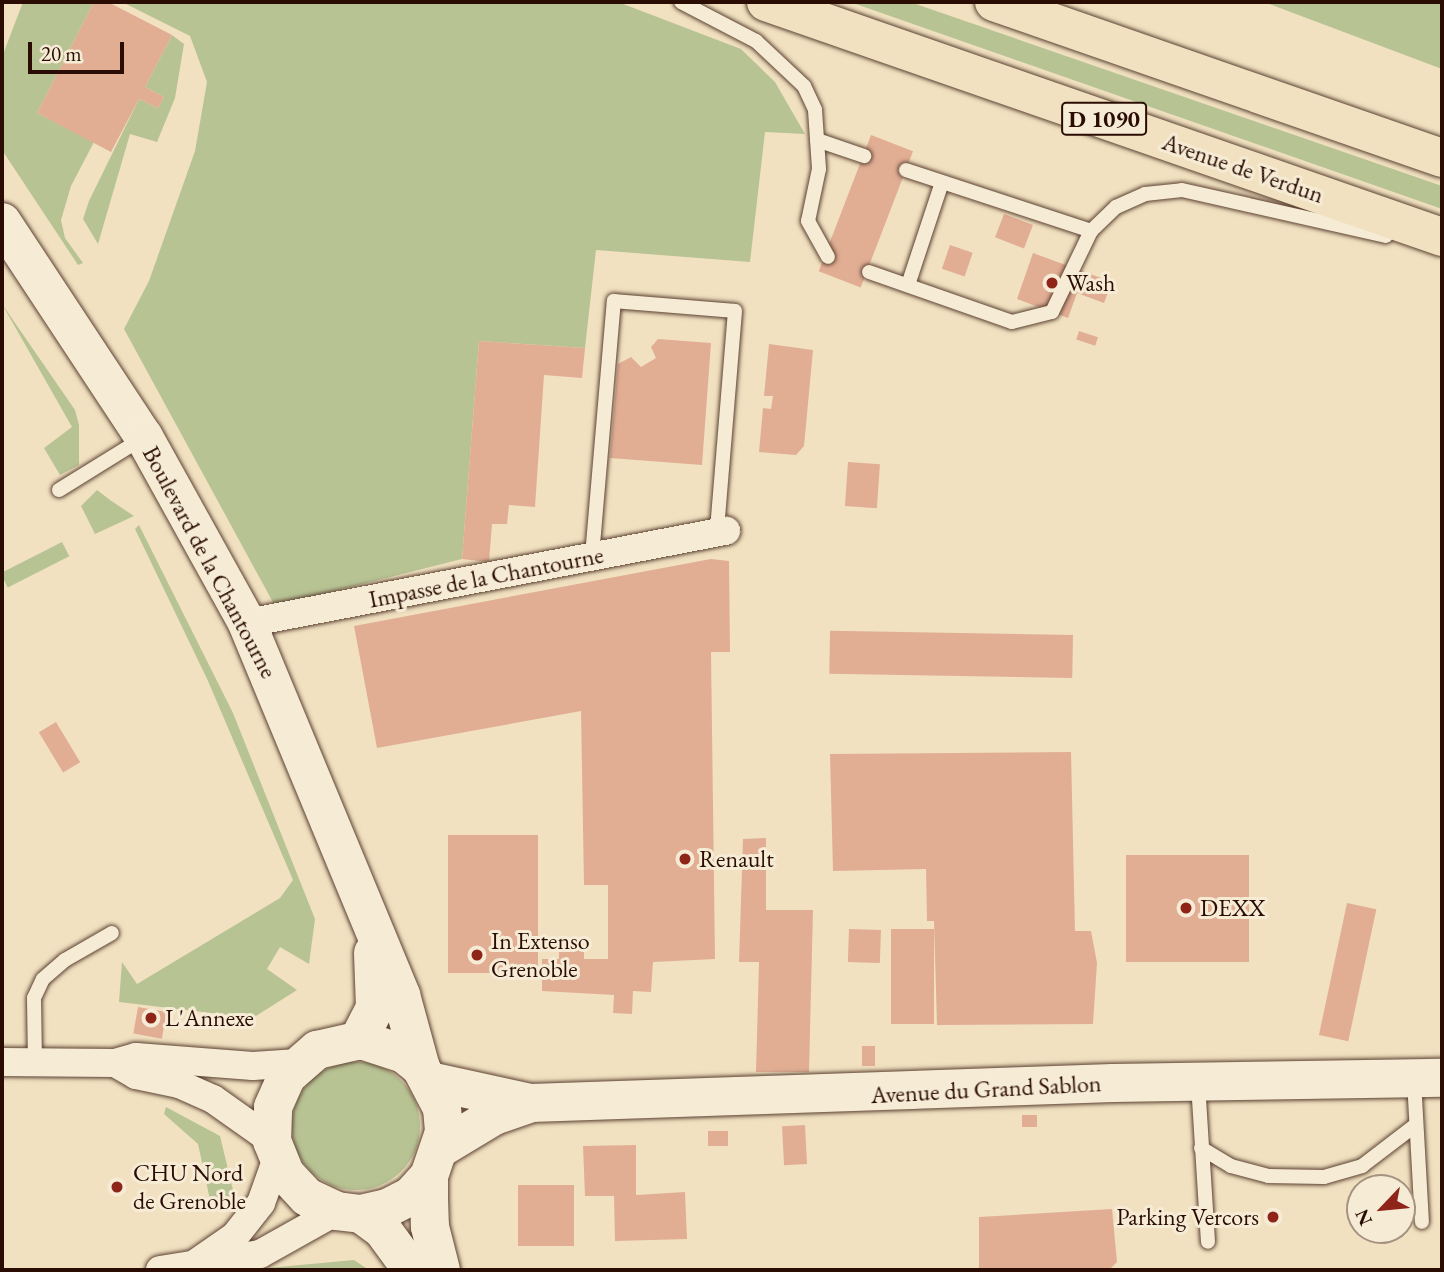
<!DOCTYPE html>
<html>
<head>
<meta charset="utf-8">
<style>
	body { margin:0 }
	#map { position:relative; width:1444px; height:1272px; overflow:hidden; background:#f1e1c0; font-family:"EB Garamond",serif }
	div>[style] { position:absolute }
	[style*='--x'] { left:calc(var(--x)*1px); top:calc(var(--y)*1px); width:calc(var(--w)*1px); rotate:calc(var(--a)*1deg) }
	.green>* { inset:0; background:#b8c394; transform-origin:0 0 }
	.round { border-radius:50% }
	.building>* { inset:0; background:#e1ae94; transform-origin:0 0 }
	.roads { filter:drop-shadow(0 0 2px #5c4132) drop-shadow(0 0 2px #5c4132) }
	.lane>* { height:14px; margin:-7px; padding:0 7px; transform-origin:7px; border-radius:7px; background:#f6ecd6 }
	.street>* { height:28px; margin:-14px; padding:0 14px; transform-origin:14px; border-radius:14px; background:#f6ecd6 }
	.secondary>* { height:38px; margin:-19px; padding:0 19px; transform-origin:19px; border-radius:19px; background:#f6ecd6 }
	.primary>* { height:38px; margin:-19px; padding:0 19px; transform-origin:19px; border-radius:19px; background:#f1e1c0 }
	.dots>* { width:19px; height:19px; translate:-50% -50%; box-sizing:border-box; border:4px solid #f6ecd6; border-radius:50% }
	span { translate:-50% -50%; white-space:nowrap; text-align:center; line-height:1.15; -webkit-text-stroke:6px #f6ecd6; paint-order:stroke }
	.shield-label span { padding:2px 5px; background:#f6ecd6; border:2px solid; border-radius:5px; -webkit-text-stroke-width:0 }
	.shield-label { font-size:23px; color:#2b0c02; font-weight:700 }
	.street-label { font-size:24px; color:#2b0c02 }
	.poi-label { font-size:24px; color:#2b0c02 }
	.left { translate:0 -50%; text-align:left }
	.right { translate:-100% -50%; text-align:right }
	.frame { position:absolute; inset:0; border:4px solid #2b0c02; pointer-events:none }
	.north { position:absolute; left:1346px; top:1174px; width:70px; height:70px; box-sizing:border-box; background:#f6ecd6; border:2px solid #a59281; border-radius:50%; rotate:244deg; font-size:19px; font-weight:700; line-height:28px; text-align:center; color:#2b0c02 }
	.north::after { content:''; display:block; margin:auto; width:24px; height:32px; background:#8f2418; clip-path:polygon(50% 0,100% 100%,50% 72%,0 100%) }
	.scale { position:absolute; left:28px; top:42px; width:96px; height:32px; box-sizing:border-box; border:4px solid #2b0c02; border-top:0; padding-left:9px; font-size:21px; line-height:24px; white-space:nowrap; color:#2b0c02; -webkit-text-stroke:5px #f6ecd6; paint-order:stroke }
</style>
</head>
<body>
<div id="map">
	<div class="green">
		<i style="clip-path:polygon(23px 2px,94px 2px,37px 113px,94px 142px,71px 186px,61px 220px,65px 238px,83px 263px,78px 265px,2px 150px,2px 57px)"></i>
		<i style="clip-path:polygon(122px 2px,618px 2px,741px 49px,775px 82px,805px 134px,765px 132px,750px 262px,596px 250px,585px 348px,479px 341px,462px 559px,275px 606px,124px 329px,149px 281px,195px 151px,207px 82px,190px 36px)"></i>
		<i style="clip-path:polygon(850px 2px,910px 2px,1442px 186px,1442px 209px)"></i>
		<i style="clip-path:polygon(1264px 2px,1442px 2px,1442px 69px)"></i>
		<i style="clip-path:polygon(172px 35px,184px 44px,175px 98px,157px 142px,130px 134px,98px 244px,83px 219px,89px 201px,139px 99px,158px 108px,164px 97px,145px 87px)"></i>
		<i style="clip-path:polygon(2px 304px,75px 410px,79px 425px,79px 465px,60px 475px,44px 448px,72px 427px)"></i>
		<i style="clip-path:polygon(97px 490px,110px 500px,134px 516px,95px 534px,81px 506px)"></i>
		<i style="clip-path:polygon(139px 525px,233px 713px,315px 919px,309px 964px,280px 947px,267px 969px,297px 990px,253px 1018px,119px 1002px,122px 962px,137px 984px,280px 898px,293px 880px,208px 681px,135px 529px)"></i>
		<i style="left:62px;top:542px;width:16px;height:69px;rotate:63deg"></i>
		<i class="round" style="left:292px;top:1062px;width:128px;height:128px"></i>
		<i style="clip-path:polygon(166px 1107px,220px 1136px,233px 1190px,224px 1207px,212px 1209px,198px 1144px,164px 1114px)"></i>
		<i style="clip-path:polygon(354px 1260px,369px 1270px,245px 1270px)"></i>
	</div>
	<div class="building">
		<i style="clip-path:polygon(94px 2px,108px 2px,172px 35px,145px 87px,164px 97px,158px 108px,139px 99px,111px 152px,37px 113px)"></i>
		<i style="left:871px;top:135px;width:45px;height:146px;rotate:21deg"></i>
		<i style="left:1004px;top:214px;width:31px;height:25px;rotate:21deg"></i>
		<i style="left:950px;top:245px;width:24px;height:25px;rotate:19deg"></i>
		<i style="clip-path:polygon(1033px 253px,1112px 282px,1104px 303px,1077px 293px,1068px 318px,1017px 299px)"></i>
		<i style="left:1079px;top:331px;width:20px;height:9px;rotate:18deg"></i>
		<i style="clip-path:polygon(658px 339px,711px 343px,702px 465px,610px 458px,618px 364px,631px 357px,641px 367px,656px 358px,651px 347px)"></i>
		<i style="clip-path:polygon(479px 341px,585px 348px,582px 378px,544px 375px,535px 507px,509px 505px,507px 524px,492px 524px,489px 562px,462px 559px)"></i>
		<i style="clip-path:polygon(769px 344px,813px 350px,804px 446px,796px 455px,759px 452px,763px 408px,771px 409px,773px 396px,764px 396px)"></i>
		<i style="left:848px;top:462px;width:32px;height:44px;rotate:4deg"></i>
		<i style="clip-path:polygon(711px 559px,729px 561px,730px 652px,711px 652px,715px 959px,653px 962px,651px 992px,633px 991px,632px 1014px,613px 1013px,614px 995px,542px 991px,542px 959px,559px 959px,559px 943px,584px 943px,584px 959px,608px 959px,608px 885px,584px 885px,581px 711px,377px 748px,354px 626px)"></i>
		<i style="left:1073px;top:635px;width:43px;height:243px;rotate:91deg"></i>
		<i style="left:56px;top:722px;width:47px;height:20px;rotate:59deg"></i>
		<i style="clip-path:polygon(1071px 752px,1075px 931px,1091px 931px,1097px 963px,1093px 1024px,937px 1025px,934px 921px,927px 921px,926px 869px,833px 871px,830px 754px)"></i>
		<i style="left:538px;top:835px;width:138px;height:90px;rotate:90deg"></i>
		<i style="clip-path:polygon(766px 838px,766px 910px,813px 910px,809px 1072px,756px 1072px,759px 962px,739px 962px,743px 839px)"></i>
		<i style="left:1126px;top:855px;width:123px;height:107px"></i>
		<i style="left:1347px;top:903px;width:30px;height:135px;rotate:12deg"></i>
		<i style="left:849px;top:929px;width:32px;height:33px;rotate:2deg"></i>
		<i style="left:891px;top:929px;width:43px;height:95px"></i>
		<i style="left:138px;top:1007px;width:29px;height:27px;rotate:10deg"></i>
		<i style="left:862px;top:1046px;width:13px;height:20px"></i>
		<i style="left:1037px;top:1115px;width:12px;height:15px;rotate:90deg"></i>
		<i style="left:805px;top:1125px;width:39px;height:23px;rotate:87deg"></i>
		<i style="left:708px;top:1131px;width:20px;height:15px"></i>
		<i style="clip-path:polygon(636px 1145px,636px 1195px,685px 1192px,687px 1239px,615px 1241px,614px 1196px,585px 1196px,583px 1146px)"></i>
		<i style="left:518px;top:1185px;width:56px;height:61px"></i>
		<i style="clip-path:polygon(1112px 1209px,1117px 1262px,1109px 1270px,979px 1270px,979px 1217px)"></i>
	</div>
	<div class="roads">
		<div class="lane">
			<i style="--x:681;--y:2;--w:85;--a:27.5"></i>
			<i style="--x:756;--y:41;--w:66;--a:43.2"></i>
			<i style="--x:804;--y:86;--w:26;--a:65"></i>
			<i style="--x:815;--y:110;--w:59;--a:86.1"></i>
			<i style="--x:819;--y:169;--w:53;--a:101.9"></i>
			<i style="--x:808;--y:221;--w:41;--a:60.9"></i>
			<i style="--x:817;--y:140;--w:50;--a:18.8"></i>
			<i style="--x:906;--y:170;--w:195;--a:18.2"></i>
			<i style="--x:869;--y:272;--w:151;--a:19.3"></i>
			<i style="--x:1012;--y:322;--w:41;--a:-14"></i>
			<i style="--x:1052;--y:312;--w:90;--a:-64.3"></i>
			<i style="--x:1091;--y:231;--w:35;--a:-44"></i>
			<i style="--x:1116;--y:207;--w:32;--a:-24"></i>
			<i style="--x:1145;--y:194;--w:37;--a:-6"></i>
			<i style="--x:1182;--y:190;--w:209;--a:12.7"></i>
			<i style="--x:908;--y:285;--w:108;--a:-71.7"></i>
			<i style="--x:59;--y:490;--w:99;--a:-31.8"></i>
			<i style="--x:592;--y:556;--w:256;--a:-85.1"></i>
			<i style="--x:614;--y:301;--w:121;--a:4.7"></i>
			<i style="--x:735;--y:311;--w:222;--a:94.7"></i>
			<i style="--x:35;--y:1062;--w:64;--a:-90.9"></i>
			<i style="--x:34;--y:998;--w:21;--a:-65"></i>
			<i style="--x:43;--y:979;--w:29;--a:-41"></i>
			<i style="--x:65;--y:960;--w:54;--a:-29.9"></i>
			<i style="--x:1414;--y:1080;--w:142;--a:86.8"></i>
			<i style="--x:1198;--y:1083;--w:159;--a:86.4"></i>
			<i style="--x:1201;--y:1148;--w:35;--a:31"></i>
			<i style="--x:1231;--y:1166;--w:38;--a:15"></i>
			<i style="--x:1268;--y:1176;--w:56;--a:1"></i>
			<i style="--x:1324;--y:1177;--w:40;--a:-16"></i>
			<i style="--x:1362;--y:1166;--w:64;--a:-37.4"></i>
		</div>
		<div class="street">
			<i style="--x:247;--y:623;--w:488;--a:-10.9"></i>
			<i style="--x:2;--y:1062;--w:113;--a:0.5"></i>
			<i style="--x:115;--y:1063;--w:22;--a:-16"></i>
			<i style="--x:136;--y:1057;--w:117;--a:4.4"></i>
			<i style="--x:253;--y:1066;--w:45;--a:-3.8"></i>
			<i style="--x:115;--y:1063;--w:24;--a:30"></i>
			<i style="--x:136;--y:1075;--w:44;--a:11.8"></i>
			<i style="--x:179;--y:1084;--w:37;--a:24"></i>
			<i style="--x:213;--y:1099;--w:72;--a:35.4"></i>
			<i style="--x:196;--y:1263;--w:47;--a:-34.7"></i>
			<i style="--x:235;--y:1236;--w:42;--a:-51.8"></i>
			<i style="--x:261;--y:1203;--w:48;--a:-70.4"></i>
			<i style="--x:160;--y:1270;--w:101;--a:-9.1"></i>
			<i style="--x:260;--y:1254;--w:88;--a:-29.2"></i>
		</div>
		<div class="secondary">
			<i style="--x:2;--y:222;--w:258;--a:56.6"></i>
			<i style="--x:144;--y:437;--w:213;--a:61"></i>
			<i style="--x:247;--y:623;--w:403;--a:67.5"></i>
			<i style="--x:401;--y:995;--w:76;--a:74.7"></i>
			<i style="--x:358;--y:1041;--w:37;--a:-63"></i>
			<i style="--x:375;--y:1008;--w:55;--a:-92.1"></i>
			<i style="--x:430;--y:1081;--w:103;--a:12.3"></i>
			<i style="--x:531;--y:1103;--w:582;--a:-1.97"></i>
			<i style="--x:1113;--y:1083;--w:329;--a:-0.9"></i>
			<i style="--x:441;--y:1148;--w:62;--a:-31.1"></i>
			<i style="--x:494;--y:1116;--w:39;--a:-19"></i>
			<i style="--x:429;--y:1176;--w:27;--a:132"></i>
			<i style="--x:411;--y:1196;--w:27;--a:153"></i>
			<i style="--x:387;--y:1208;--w:27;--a:167"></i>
			<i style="--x:361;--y:1214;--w:24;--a:-173"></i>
			<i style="--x:337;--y:1211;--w:33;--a:-155"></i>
			<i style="--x:307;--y:1197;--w:33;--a:-133"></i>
			<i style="--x:285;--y:1173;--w:35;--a:-112"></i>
			<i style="--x:272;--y:1141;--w:34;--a:-88"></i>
			<i style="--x:273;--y:1107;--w:34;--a:-66"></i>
			<i style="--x:287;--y:1076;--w:40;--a:-41"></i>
			<i style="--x:317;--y:1050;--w:45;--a:-12.8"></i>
			<i style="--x:361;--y:1040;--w:45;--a:18"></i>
			<i style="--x:404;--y:1054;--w:22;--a:39"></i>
			<i style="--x:421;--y:1068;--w:45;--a:62.3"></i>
			<i style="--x:442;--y:1108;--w:24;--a:85"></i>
			<i style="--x:444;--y:1132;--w:46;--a:108.8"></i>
			<i style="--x:429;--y:1176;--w:23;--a:90"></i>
			<i style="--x:429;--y:1199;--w:28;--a:88"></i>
			<i style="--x:430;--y:1227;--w:44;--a:75.7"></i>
			<i style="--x:361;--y:1214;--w:26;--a:36"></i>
			<i style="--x:382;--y:1229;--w:51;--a:53.8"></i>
		</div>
		<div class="primary">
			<i style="--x:766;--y:2;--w:716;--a:19.17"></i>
			<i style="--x:994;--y:2;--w:474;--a:19.2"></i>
		</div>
	</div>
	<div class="dots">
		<i style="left:1052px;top:283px;background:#8f2418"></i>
		<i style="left:685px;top:859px;background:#8f2418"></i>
		<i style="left:1186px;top:908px;background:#8f2418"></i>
		<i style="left:477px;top:955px;background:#8f2418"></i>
		<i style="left:151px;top:1018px;background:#8f2418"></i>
		<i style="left:117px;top:1187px;background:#8f2418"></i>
		<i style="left:1273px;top:1217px;background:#8f2418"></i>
	</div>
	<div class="shield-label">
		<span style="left:1104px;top:119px">D 1090</span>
	</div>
	<div class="street-label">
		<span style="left:1243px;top:168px;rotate:19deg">Avenue de Verdun</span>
		<span style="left:210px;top:562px;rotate:62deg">Boulevard de la Chantourne</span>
		<span style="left:486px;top:577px;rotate:-11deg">Impasse de la Chantourne</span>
		<span style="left:986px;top:1089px;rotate:-3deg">Avenue du Grand Sablon</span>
	</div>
	<div class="poi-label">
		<span class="left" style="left:1066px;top:283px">Wash</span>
		<span class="left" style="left:699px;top:859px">Renault</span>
		<span class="left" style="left:1200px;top:908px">DEXX</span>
		<span class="left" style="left:491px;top:955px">In Extenso<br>Grenoble</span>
		<span class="left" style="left:165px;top:1018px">L'Annexe</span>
		<span class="left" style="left:133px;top:1187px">CHU Nord<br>de Grenoble</span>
		<span class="right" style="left:1259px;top:1217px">Parking Vercors</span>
	</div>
	<div class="frame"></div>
	<div class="north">N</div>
	<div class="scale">20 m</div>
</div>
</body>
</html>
